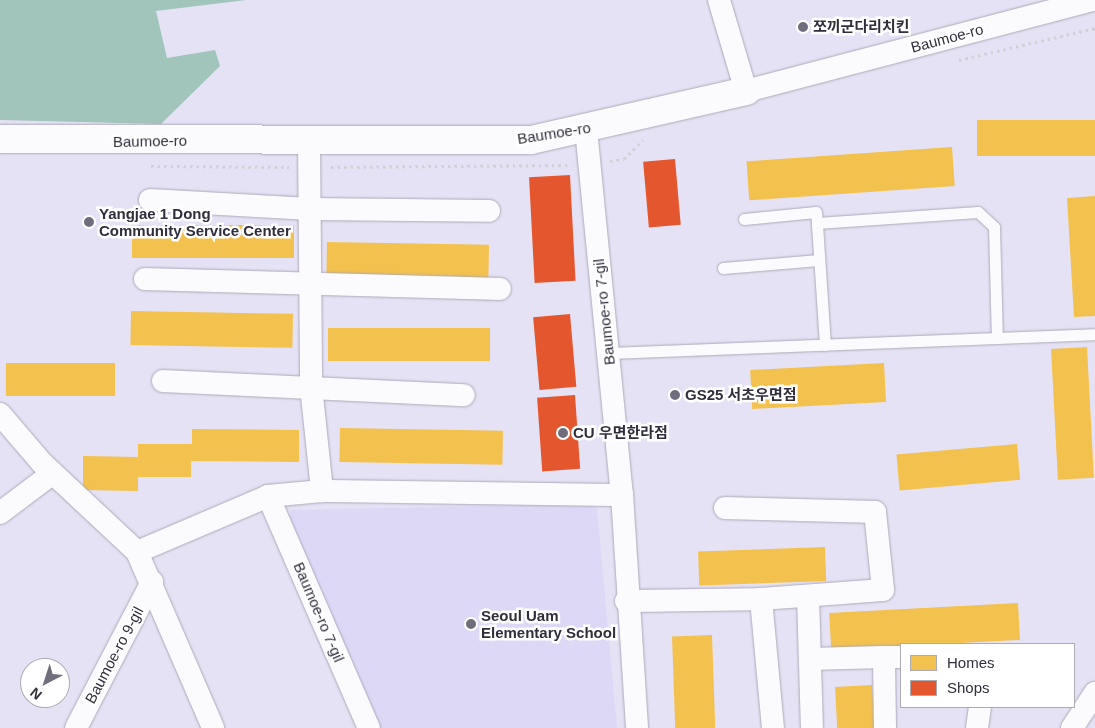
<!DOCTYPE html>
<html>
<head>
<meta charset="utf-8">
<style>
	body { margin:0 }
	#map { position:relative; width:1095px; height:728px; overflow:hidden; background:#e6e2f5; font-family:Arial,"Noto Sans KR",sans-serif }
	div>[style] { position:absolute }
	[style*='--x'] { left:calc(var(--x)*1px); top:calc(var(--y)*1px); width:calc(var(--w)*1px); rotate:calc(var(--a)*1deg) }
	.built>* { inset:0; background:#ded8f7 }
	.forest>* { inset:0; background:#a1c4bb }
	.homes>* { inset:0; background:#f2c14e; transform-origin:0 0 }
	.shops>* { inset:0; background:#e4572e; transform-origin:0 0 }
	.path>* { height:3px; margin-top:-1.5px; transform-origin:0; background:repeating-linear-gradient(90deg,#d2d0d6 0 2.5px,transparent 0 6.5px) }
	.roads { filter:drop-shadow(0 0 1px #aca9b7) drop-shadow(0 0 1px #aca9b7) }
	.service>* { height:11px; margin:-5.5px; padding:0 5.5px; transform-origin:5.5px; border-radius:5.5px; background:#fbfbfe }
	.minor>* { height:22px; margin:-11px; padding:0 11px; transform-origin:11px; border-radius:11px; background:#fbfbfe }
	.tertiary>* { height:28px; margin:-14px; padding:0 14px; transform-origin:14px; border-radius:14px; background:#fbfbfe }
	.dots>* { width:14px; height:14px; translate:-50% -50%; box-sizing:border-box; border:2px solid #fff; border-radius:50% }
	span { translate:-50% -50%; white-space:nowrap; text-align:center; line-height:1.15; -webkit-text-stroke:5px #fff; paint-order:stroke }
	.poi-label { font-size:15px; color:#312e3c; font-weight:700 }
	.left { translate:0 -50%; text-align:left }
	.street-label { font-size:15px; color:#312e3c }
	.legend { position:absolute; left:900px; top:643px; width:175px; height:65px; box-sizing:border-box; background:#fff; border:1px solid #adabb1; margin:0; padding:6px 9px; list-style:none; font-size:15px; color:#312e3c }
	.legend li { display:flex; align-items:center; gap:10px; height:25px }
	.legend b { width:25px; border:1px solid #adabb1 }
	.north { position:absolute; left:20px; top:658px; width:50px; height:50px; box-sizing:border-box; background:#fff; border:1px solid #adabb1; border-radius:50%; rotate:220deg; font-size:14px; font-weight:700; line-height:20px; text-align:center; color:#312e3c }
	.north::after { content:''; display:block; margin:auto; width:18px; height:22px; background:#706d7d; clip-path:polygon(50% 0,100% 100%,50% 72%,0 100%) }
</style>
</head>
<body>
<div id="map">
	<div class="built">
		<i style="clip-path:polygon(586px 504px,597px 508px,617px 728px,379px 728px,289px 519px,291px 510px)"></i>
	</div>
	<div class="forest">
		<i style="clip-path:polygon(0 0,246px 0,156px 11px,167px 58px,215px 50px,220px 66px,161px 124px,0 120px)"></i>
	</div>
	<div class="homes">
		<i style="left:1095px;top:120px;width:36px;height:118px;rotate:90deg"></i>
		<i style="left:952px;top:147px;width:39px;height:206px;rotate:86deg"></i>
		<i style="clip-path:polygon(1095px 196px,1095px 316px,1074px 317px,1067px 198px)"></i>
		<i style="left:132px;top:225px;width:162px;height:33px"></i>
		<i style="left:327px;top:242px;width:162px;height:34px;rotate:1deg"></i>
		<i style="left:131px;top:311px;width:162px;height:34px;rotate:1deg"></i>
		<i style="left:328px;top:328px;width:162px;height:33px"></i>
		<i style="left:1087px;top:347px;width:131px;height:36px;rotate:87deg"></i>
		<i style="left:6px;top:363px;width:109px;height:33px"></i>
		<i style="left:884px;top:363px;width:39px;height:134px;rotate:87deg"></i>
		<i style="left:340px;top:428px;width:163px;height:34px;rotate:1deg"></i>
		<i style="clip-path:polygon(192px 429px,299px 430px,299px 462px,191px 461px,191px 477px,138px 477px,138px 491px,83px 490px,83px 456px,138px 457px,138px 444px,192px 444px)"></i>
		<i style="left:1017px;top:444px;width:36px;height:121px;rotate:85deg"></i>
		<i style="left:825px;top:547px;width:34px;height:127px;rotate:88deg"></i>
		<i style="left:1018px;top:603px;width:37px;height:189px;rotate:87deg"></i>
		<i style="left:712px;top:635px;width:93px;height:40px;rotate:88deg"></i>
		<i style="left:872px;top:685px;width:43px;height:37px;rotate:87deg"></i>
	</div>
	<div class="shops">
		<i style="left:675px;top:159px;width:66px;height:32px;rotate:85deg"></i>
		<i style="left:570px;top:175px;width:106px;height:41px;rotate:87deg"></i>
		<i style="left:570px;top:314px;width:73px;height:37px;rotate:85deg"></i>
		<i style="left:575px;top:395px;width:74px;height:38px;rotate:86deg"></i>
	</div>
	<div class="path">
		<i style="--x:959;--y:60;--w:140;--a:-13.2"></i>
		<i style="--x:610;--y:161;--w:14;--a:-8"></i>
		<i style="--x:624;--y:159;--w:27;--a:-45"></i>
		<i style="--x:151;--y:166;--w:138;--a:0.4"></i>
		<i style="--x:331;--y:167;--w:238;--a:-0.5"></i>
	</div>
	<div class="roads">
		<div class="service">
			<i style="--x:744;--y:219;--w:72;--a:-5.6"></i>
			<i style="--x:816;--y:212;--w:11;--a:85"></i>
			<i style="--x:723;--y:268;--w:96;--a:-4.8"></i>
			<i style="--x:825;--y:345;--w:122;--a:-93.8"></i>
			<i style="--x:817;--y:223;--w:161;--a:-3.9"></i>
			<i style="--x:978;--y:212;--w:22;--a:43"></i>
			<i style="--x:994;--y:227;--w:111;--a:88.5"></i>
			<i style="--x:608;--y:353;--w:487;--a:-2.2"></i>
		</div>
		<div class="minor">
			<i style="--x:719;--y:0;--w:95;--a:73.5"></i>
			<i style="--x:746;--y:91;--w:358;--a:-14.7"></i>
			<i style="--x:586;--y:129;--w:368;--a:84.4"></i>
			<i style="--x:622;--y:495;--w:233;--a:86.3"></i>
			<i style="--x:309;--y:140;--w:246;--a:89.5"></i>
			<i style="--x:311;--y:386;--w:106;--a:84"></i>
			<i style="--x:150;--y:200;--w:160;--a:3.2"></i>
			<i style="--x:310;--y:209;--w:179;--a:0.6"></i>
			<i style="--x:145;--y:279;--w:355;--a:1.6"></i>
			<i style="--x:163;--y:381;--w:301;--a:2.7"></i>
			<i style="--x:0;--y:414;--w:65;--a:49.4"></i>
			<i style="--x:42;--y:463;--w:130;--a:43.1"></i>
			<i style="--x:137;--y:552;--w:192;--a:66.6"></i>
			<i style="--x:268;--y:496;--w:253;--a:66.5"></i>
			<i style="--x:725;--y:508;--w:150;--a:1.5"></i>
			<i style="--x:875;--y:512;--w:78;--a:84.1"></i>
			<i style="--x:883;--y:590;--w:122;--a:175.8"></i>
			<i style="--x:0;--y:513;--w:66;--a:-37"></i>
			<i style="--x:137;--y:552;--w:142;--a:-23.1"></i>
			<i style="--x:268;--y:496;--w:54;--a:-5.3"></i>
			<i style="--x:322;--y:491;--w:300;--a:0.8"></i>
			<i style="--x:808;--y:596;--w:132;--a:88.3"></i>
			<i style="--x:626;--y:601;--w:135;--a:-0.8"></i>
			<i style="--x:761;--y:599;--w:130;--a:84.7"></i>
			<i style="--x:810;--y:659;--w:74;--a:-1.5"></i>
			<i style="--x:76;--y:728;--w:165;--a:-62.5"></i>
			<i style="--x:885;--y:728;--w:71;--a:-90.8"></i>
			<i style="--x:884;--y:657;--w:17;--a:0"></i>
			<i style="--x:977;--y:728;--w:21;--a:-82"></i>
			<i style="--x:1072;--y:728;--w:42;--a:-56.7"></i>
		</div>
		<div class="tertiary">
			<i style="--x:0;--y:139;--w:531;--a:0.11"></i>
			<i style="--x:531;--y:140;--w:221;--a:-12.8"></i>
		</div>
	</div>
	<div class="dots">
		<i style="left:803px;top:27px;background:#706d7d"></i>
		<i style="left:89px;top:222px;background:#706d7d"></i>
		<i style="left:675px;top:395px;background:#706d7d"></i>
		<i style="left:563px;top:433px;background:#706d7d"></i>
		<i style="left:471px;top:624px;background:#706d7d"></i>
	</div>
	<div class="poi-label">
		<span class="left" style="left:813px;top:27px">쪼끼군다리치킨</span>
		<span class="left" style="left:99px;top:222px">Yangjae 1 Dong<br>Community Service Center</span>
		<span class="left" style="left:685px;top:395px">GS25 서초우면점</span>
		<span class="left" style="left:573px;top:433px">CU 우면한라점</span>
		<span class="left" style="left:481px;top:624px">Seoul Uam<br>Elementary School</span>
	</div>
	<div class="street-label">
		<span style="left:947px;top:38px;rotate:-15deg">Baumoe-ro</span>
		<span style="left:554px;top:133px;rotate:-9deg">Baumoe-ro</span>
		<span style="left:150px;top:141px;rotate:-1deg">Baumoe-ro</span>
		<span style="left:604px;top:312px;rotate:-96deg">Baumoe-ro 7-gil</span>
		<span style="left:319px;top:612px;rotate:67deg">Baumoe-ro 7-gil</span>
		<span style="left:114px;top:655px;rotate:-62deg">Baumoe-ro 9-gil</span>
	</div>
	<ul class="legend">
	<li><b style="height:14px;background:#f2c14e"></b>Homes</li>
	<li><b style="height:14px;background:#e4572e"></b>Shops</li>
	</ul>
	<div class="north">N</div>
</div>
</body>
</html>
